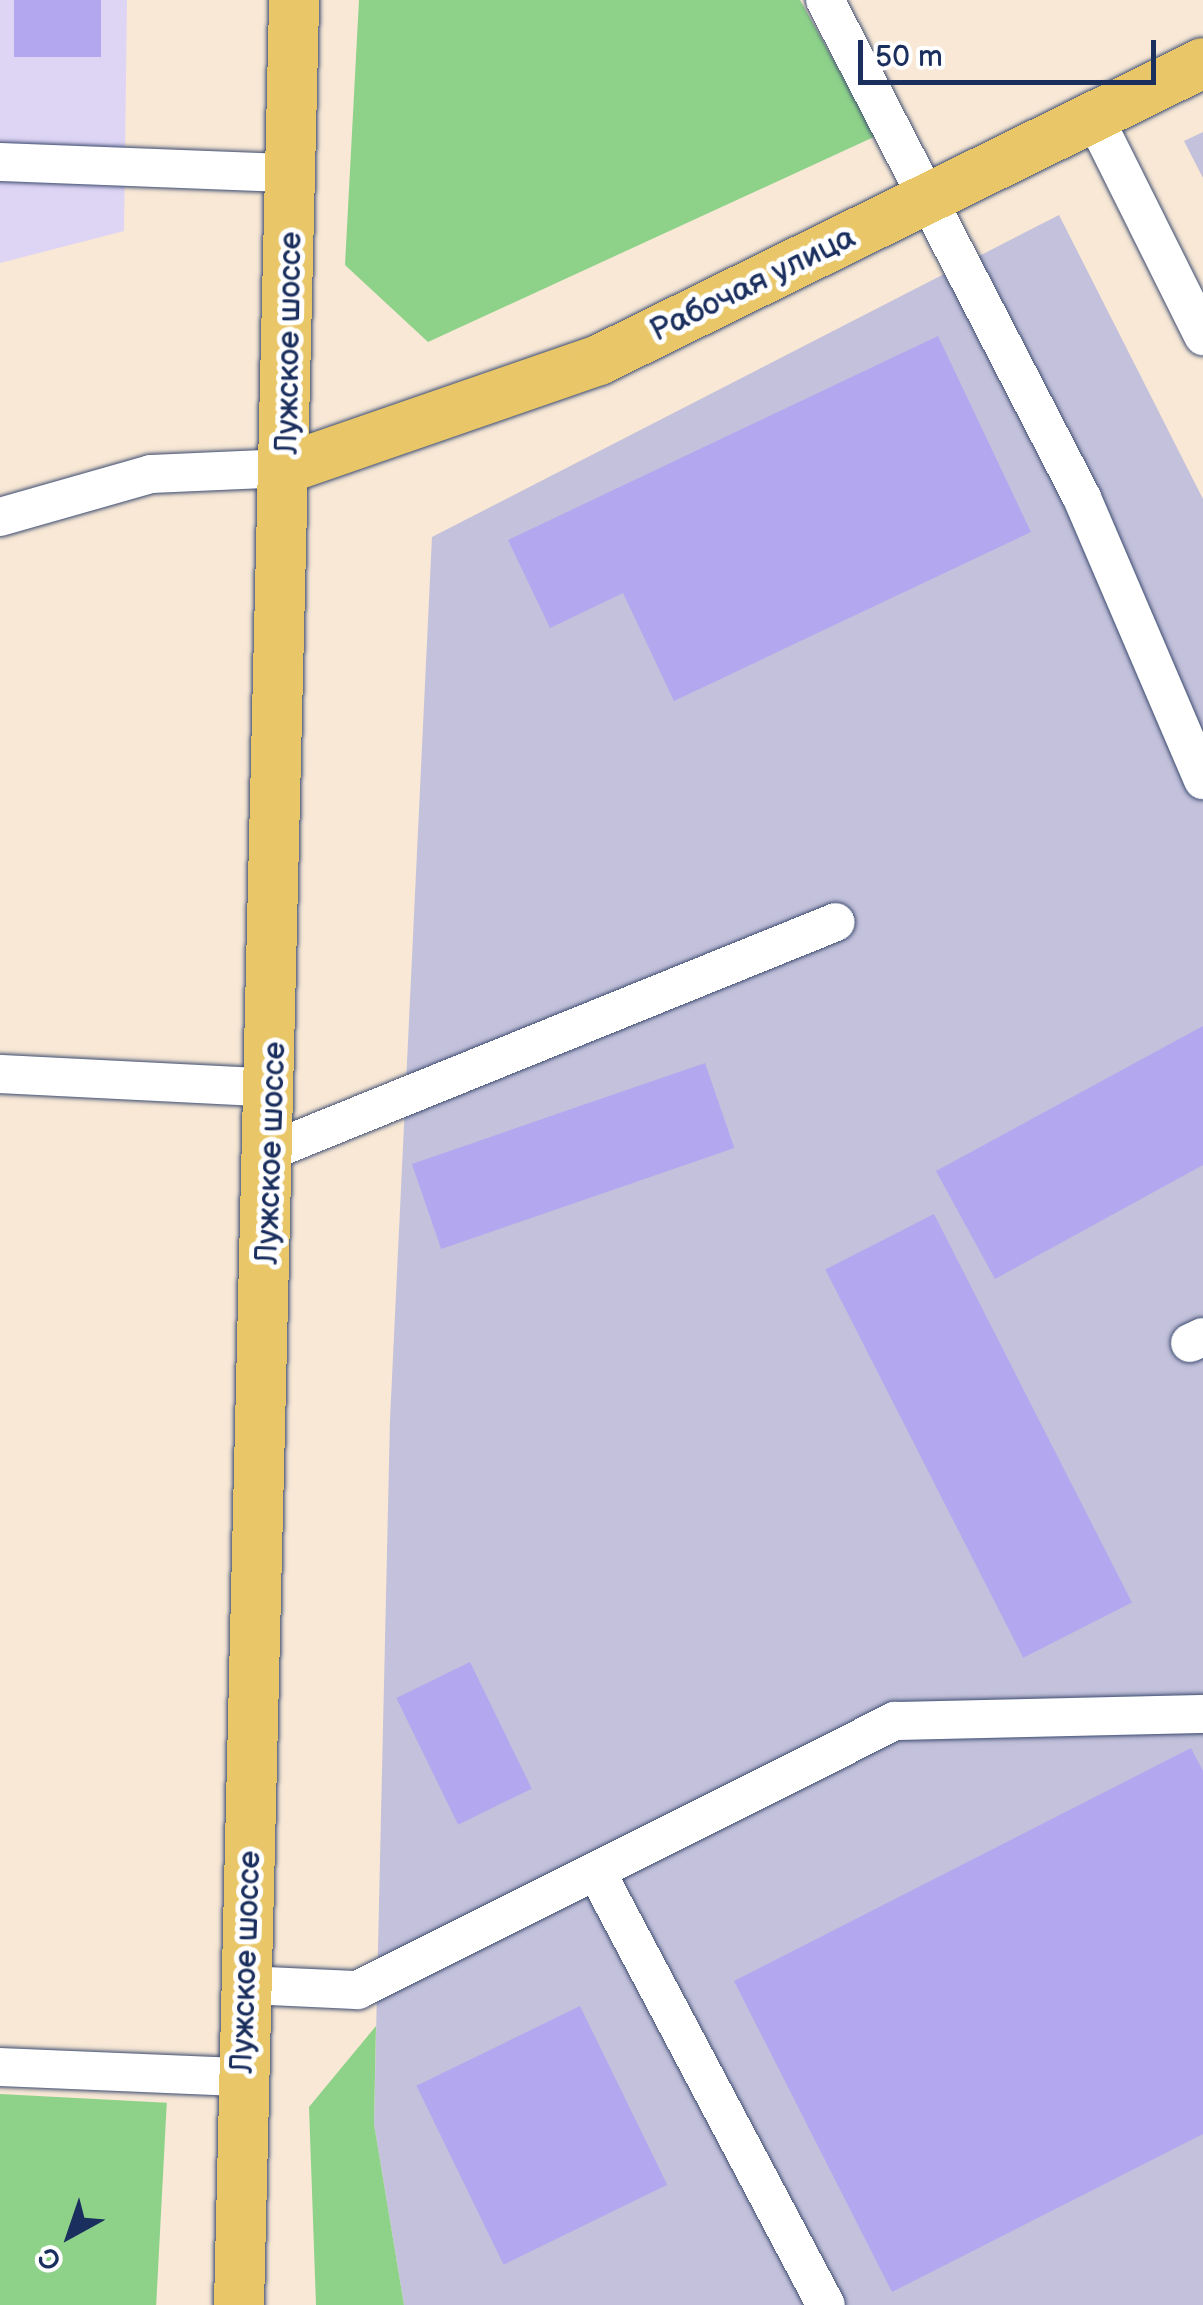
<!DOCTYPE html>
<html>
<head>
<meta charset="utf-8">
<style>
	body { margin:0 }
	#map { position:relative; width:1203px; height:2305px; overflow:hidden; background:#f8e8d5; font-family:"Balsamiq Sans",sans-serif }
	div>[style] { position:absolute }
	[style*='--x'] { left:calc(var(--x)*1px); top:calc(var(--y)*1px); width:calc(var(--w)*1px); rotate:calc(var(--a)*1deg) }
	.built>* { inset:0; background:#ded5f5 }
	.industrial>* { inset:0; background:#c3c1db }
	.green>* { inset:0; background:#8ed28a; transform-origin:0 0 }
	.building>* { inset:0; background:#b3a8f0; transform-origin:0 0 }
	.roads { filter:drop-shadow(0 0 2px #3c4b70) drop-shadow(0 0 2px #3c4b70) }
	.minor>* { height:38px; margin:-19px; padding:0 19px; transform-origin:19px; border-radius:19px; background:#fff }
	.major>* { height:50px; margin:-25px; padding:0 25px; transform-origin:25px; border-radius:25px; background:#e9c769 }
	span { translate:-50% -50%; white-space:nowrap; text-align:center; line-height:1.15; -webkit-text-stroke:10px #fff; paint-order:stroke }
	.street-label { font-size:32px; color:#1b2f5e }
	.north { position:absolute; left:20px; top:2185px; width:100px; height:100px; -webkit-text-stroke:8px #fff; paint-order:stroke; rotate:220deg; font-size:28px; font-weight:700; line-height:40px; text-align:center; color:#1b2f5e }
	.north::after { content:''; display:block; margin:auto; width:35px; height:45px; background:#1b2f5e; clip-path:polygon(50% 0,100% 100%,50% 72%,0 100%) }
	.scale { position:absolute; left:858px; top:40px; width:298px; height:45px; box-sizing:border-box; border:5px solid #1b2f5e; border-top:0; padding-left:12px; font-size:30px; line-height:35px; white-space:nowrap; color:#1b2f5e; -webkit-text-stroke:8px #fff; paint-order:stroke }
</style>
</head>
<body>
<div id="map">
	<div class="built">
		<i style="clip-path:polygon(0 0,127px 0,124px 231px,0 263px)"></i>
	</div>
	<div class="industrial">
		<i style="clip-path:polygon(1203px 132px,1203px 178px,1184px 141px)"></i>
		<i style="clip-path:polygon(1059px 215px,1203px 499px,1203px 2305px,404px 2305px,374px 2124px,390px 1420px,432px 537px)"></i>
	</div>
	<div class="green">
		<i style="clip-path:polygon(359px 0,800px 0,876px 136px,428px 342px,345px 265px)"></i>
		<i style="clip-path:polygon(376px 2026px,374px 2124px,404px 2305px,316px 2305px,309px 2107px)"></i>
		<i style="left:0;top:2094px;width:167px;height:211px;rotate:3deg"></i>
	</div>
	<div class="building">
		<i style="left:14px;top:0;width:87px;height:57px"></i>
		<i style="clip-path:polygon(938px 336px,1031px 532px,674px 701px,623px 593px,550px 628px,508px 540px)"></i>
		<i style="clip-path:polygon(1203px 1026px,1203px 1165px,995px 1279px,936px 1171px)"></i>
		<i style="left:705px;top:1063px;width:90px;height:310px;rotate:71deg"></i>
		<i style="left:934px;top:1214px;width:436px;height:122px;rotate:63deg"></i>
		<i style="left:470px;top:1662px;width:141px;height:82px;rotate:64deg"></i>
		<i style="clip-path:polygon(1191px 1748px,1203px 1771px,1203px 2134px,892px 2292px,734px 1981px)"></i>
		<i style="left:580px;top:2006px;width:199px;height:182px;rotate:64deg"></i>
	</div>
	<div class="roads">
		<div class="minor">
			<i style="--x:825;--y:0;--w:560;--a:62.7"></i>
			<i style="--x:1082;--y:498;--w:307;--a:66.8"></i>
			<i style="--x:1094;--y:117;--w:245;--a:63.5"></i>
			<i style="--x:0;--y:162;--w:292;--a:2.2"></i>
			<i style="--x:0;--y:517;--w:157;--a:-15.9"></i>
			<i style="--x:151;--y:474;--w:136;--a:-2.5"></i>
			<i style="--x:0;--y:1074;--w:274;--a:2.9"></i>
			<i style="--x:273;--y:1150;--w:607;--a:-22.05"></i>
			<i style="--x:1190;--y:1343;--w:14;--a:-25"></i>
			<i style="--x:596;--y:1871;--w:491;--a:62.1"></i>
			<i style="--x:246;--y:1985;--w:112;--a:2.6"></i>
			<i style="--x:358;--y:1990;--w:601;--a:-26.61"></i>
			<i style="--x:895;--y:1721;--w:308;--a:-1.3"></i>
			<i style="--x:0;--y:2067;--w:243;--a:2.4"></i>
		</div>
		<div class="major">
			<i style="--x:287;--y:468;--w:330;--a:-19.1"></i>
			<i style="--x:599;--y:360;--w:673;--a:-26.18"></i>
			<i style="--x:239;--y:2305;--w:2306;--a:-88.63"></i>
		</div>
	</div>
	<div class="street-label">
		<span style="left:753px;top:285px;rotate:-26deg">Рабочая улица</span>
		<span style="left:290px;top:343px;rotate:-89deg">Лужское шоссе</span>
		<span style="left:272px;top:1153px;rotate:-88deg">Лужское шоссе</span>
		<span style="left:247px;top:1962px;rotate:-88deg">Лужское шоссе</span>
	</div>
	<div class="north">С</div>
	<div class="scale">50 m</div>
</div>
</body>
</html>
